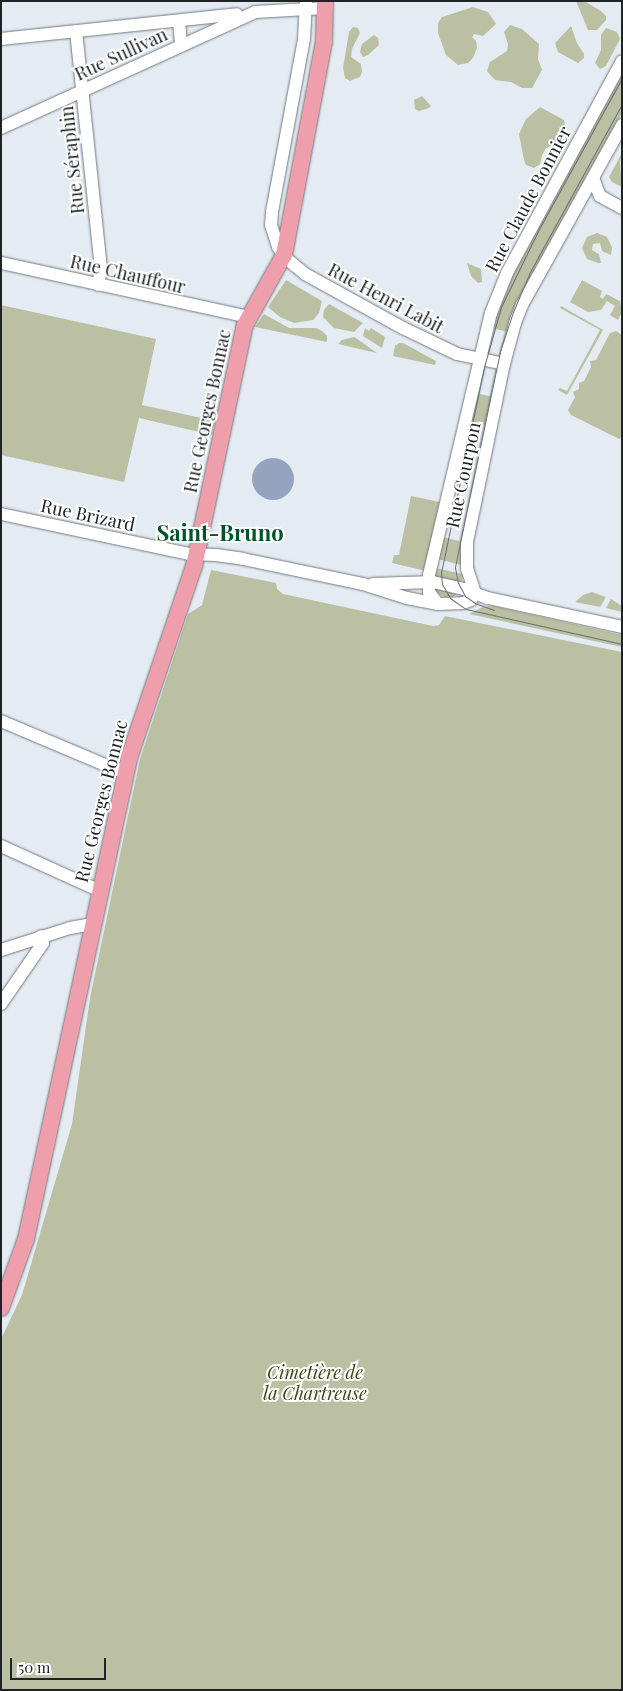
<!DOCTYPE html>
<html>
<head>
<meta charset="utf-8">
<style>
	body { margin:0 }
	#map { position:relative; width:623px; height:1691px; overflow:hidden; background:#e4ebf2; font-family:"Playfair Display",serif }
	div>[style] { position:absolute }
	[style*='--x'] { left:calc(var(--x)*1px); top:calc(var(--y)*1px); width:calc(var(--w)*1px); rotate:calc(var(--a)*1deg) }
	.green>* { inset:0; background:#bbc0a3; transform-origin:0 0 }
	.water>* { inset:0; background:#95a4be }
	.round { border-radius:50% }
	.roads { filter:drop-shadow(0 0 1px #72797f) drop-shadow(0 0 1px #72797f) }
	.minor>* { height:12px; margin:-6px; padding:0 6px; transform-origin:6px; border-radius:6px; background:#fff }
	.major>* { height:16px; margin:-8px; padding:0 8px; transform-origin:8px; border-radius:8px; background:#ef9eac }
	.tram>* { height:1px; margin:-0.5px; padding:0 0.5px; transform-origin:0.5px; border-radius:0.5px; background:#6a6e72 }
	span { translate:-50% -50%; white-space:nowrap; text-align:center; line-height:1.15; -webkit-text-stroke:4px #fff; paint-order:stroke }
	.street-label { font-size:18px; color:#202325 }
	.park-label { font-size:18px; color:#414614; font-style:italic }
	.district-label { font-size:22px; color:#035328; font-weight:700 }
	.frame { position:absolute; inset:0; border:2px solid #202325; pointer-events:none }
	.scale { position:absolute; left:10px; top:1658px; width:96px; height:22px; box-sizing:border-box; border:2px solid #202325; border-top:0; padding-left:6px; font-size:15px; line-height:18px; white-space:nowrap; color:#202325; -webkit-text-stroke:4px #fff; paint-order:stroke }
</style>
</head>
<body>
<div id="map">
	<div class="green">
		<i style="clip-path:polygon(576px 1px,584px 1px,601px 11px,606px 16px,606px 20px,597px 30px,588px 30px)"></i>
		<i style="clip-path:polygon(473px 7px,488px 12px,496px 24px,483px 36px,474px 34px,472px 37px,476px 41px,477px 48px,473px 58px,468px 63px,458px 65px,446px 55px,438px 33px,438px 23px,442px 17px)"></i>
		<i style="clip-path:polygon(510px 25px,522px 29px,539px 44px,538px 59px,542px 70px,532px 88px,522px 88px,511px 82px,495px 80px,487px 71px,490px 62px,507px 51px,508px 44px,504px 32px)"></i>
		<i style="clip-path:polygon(571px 26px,577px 43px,584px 54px,584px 58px,578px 63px,558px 52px,555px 43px)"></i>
		<i style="clip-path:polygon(353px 27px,358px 28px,360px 33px,352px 49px,351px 57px,361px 64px,362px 72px,360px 77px,350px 81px,345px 78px,343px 68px,349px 32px)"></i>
		<i style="clip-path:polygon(606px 28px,617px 32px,620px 39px,606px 66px,600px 69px,595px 63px,601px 50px,601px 35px)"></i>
		<i style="clip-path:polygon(374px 35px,378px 38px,379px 45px,368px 55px,363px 57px,360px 52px,362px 44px)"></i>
		<i style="clip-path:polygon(622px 72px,622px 113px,555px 238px,509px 332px,491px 328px,507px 285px)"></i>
		<i style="clip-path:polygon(422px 96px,431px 106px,429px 108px,419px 111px,415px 109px,414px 100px)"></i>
		<i style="clip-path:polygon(540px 107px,564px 120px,566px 130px,564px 141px,546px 148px,542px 155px,540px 164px,534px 168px,526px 165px,524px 160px,519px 134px,526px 119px)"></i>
		<i style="clip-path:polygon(622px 153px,620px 163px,622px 187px,612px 182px,609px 177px)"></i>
		<i style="clip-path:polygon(597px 233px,607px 237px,612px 247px,611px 255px,602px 251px,600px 243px,593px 244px,592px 250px,599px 254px,601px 263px,598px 263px,587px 259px,582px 248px,587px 237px)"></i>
		<i style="clip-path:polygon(467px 263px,481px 269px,482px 282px,478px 283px,471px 276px)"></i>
		<i style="clip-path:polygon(286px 280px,322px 301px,319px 313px,313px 320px,294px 323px,280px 317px,268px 307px)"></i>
		<i style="clip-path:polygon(582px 280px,602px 291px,600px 297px,603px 299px,606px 294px,620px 301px,622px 312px,618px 320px,610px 315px,615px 306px,607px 301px,601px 310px,588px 312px,570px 302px)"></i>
		<i style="clip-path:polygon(329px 304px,363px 323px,354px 332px,334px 328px,323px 317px,324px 310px)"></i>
		<i style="clip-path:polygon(1px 305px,156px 339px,142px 405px,215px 421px,212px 435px,139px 418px,124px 482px,1px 455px)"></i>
		<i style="clip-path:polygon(561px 306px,603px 330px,567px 395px,558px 390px,560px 388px,567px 391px,600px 330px,560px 308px)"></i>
		<i style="clip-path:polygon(264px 314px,289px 328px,316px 328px,322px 331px,327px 336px,327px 342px,255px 327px)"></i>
		<i style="clip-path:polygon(365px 328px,369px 331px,371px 328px,385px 337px,382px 348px,363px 336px)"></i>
		<i style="clip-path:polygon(616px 331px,622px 335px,622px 437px,619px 439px,571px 415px,568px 410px,575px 397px,573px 392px,579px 389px,579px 383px,584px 381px,591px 367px,590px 361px,596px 360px,610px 333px)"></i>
		<i style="clip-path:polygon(354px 337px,356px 338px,377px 353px,338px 344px,342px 340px)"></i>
		<i style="clip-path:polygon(399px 343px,403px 343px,436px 361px,435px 365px,393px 356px,395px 346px)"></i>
		<i style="left:475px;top:393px;width:19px;height:29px;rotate:12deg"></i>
		<i style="clip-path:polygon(411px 496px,440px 502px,425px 569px,422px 570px,392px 563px,394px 555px,399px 555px)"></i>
		<i style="clip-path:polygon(443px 537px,463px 542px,461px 565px,438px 559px)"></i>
		<i style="left:436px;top:568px;width:28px;height:11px;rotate:13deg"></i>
		<i style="clip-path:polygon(211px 570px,276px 583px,277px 589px,283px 594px,433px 626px,439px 625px,445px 616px,622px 652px,622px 1690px,1px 1690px,1px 1339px,22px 1295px,72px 1124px,90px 998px,140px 759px,188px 614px,202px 605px)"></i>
		<i style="clip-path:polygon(434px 586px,459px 593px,450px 598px,444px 597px,437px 593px)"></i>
		<i style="clip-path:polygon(592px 592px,606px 597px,600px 607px,575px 602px,583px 595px)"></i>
		<i style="clip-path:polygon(611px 599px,622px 606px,622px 612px,606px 608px)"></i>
		<i style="clip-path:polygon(493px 606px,622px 635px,622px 647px,469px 614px,483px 607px)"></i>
	</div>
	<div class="water">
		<i class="round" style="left:252px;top:458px;width:42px;height:42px"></i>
	</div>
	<div class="roads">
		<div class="minor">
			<i style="--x:306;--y:1;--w:38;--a:93"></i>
			<i style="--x:304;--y:39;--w:176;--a:100.5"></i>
			<i style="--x:272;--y:212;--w:13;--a:94"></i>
			<i style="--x:271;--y:225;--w:23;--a:72"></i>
			<i style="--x:278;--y:247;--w:16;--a:52"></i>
			<i style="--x:288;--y:260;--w:22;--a:39"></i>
			<i style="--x:305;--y:274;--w:112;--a:28.9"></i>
			<i style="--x:403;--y:328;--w:60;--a:25.7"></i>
			<i style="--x:457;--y:354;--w:48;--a:12"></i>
			<i style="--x:179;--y:21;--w:24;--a:85"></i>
			<i style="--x:76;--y:31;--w:238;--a:84"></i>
			<i style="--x:101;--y:268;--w:17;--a:100"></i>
			<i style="--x:1;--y:39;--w:237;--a:-6"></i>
			<i style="--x:1;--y:128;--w:279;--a:-24.5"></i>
			<i style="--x:255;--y:12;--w:70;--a:-3.3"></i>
			<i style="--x:593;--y:178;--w:19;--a:69"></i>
			<i style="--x:600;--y:196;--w:25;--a:29"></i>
			<i style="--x:1;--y:263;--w:253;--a:12.3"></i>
			<i style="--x:1;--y:514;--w:192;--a:12"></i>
			<i style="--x:189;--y:554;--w:27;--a:2"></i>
			<i style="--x:216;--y:555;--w:27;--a:8"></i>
			<i style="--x:243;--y:559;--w:123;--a:11.8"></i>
			<i style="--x:363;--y:584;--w:46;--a:17.7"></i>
			<i style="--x:407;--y:598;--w:32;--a:11"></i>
			<i style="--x:438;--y:604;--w:25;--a:-2"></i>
			<i style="--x:463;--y:603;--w:9;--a:-21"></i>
			<i style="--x:471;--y:600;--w:8;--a:-60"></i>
			<i style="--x:373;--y:584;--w:60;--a:-1.9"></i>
			<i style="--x:433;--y:582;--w:32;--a:13"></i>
			<i style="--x:464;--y:589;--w:26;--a:21"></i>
			<i style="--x:488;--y:598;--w:137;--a:12.2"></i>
			<i style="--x:475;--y:593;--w:25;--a:-108"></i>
			<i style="--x:467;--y:569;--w:27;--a:-90"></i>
			<i style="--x:467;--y:542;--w:182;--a:-78.3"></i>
			<i style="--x:504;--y:364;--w:42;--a:-75"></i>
			<i style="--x:515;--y:323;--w:19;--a:-69"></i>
			<i style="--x:522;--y:305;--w:206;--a:-60.9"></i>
			<i style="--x:438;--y:604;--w:15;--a:-127"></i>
			<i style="--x:429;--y:592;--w:17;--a:-90"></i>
			<i style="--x:429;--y:575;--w:269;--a:-76.7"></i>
			<i style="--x:491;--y:313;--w:43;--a:-68.2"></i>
			<i style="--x:507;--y:273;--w:241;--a:-61.5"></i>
			<i style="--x:1;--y:721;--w:126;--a:22.9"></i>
			<i style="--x:117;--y:770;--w:9;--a:6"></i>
			<i style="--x:1;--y:846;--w:109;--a:24.4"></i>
			<i style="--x:1;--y:950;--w:72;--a:-17.7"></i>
			<i style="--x:70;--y:928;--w:23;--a:-10"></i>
			<i style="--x:1;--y:1004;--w:74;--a:-55.5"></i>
			<i style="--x:43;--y:943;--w:7;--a:-106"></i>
		</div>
		<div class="major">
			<i style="--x:1;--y:1308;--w:73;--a:-70.1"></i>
			<i style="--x:26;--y:1239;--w:495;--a:-77.9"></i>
			<i style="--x:130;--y:755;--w:200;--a:-71.3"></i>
			<i style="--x:194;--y:566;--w:246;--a:-78.1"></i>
			<i style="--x:245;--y:325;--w:80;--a:-60.9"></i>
			<i style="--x:284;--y:255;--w:217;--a:-79.4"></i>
			<i style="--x:324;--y:42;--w:41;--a:-88.6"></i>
		</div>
	</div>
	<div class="tram">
		<i style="--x:622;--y:78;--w:172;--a:118.8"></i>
		<i style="--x:539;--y:229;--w:87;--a:116"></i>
		<i style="--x:501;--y:307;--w:62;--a:105.8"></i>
		<i style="--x:484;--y:367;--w:210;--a:101.8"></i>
		<i style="--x:441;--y:573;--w:11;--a:85"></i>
		<i style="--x:442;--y:584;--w:16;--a:60"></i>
		<i style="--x:450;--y:598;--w:19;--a:35"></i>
		<i style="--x:466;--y:609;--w:160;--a:12.6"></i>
		<i style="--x:494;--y:610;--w:20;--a:-160"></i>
		<i style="--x:475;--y:603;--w:12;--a:-145"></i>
		<i style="--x:465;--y:596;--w:15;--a:-118"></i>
		<i style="--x:458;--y:583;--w:16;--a:-101"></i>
		<i style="--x:455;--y:567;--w:221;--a:-78.2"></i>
		<i style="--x:500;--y:351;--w:41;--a:-71.6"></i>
		<i style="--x:513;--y:312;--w:43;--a:-67"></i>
		<i style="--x:530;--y:272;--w:192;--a:-61.3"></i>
	</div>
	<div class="street-label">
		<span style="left:121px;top:54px;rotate:-25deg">Rue Sullivan</span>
		<span style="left:72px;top:160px;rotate:-96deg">Rue Séraphin</span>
		<span style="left:528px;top:199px;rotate:-62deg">Rue Claude Bonnier</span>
		<span style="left:128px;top:274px;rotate:13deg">Rue Chauffour</span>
		<span style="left:386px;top:298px;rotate:28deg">Rue Henri Labit</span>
		<span style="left:207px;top:411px;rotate:-78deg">Rue Georges Bonnac</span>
		<span style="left:463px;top:475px;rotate:-78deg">Rue Courpon</span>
		<span style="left:88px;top:515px;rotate:12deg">Rue Brizard</span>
		<span style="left:101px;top:801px;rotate:-76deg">Rue Georges Bonnac</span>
	</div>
	<div class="park-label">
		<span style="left:315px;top:1383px">Cimetière de<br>la Chartreuse</span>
	</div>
	<div class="district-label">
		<span style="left:220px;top:533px">Saint-Bruno</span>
	</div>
	<div class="frame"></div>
	<div class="scale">50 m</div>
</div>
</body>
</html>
